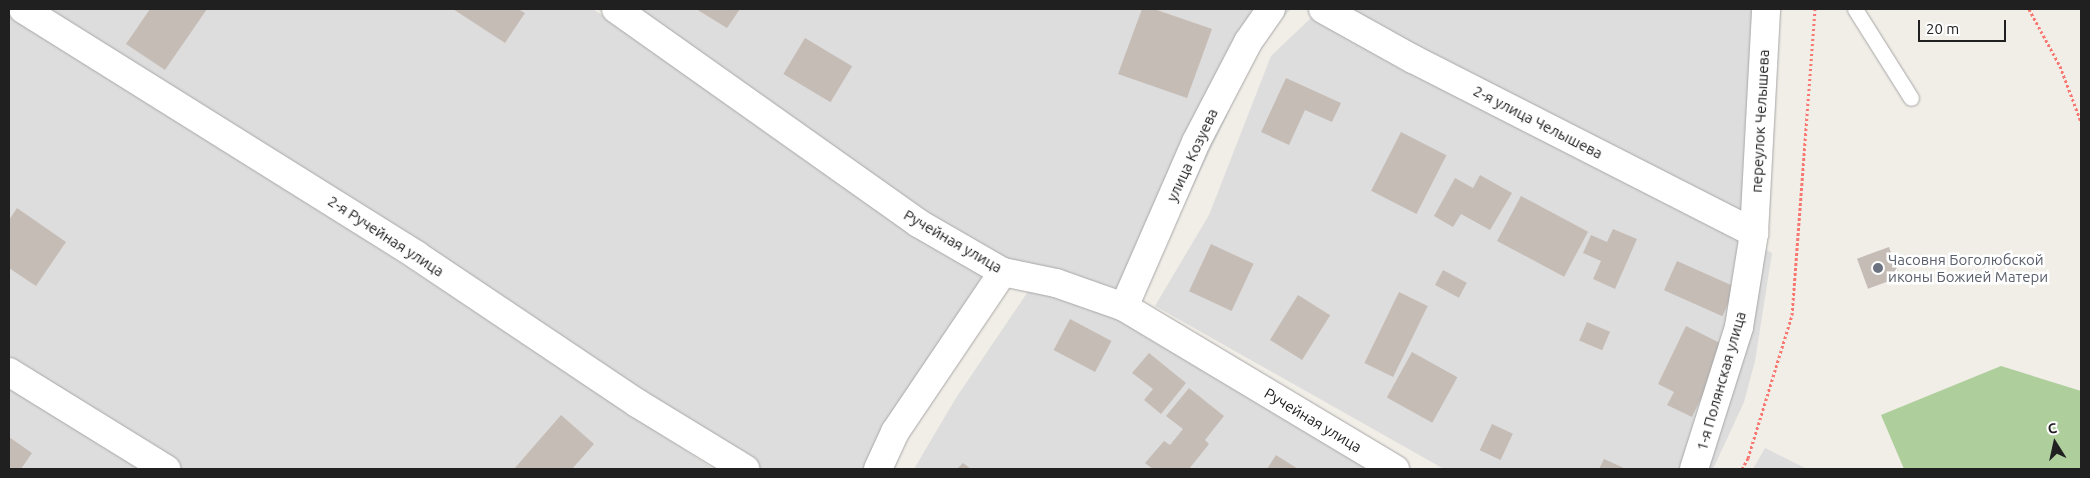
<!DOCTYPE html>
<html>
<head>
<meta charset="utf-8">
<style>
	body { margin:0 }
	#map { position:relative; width:2090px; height:478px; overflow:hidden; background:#f1ede7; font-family:Ubuntu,sans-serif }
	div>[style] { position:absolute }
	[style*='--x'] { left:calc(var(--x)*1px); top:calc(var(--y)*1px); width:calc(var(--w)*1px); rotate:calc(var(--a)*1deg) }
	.residential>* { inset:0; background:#dedddd }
	.forest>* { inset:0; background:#aecf9c }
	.building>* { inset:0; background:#c5bcb6; transform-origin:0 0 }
	.path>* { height:3px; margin-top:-1.5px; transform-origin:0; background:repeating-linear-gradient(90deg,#f87771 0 2.5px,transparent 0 5px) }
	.roads { filter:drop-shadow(0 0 1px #a7a7a7) drop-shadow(0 0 1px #a7a7a7) }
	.service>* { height:15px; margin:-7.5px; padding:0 7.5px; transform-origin:7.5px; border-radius:7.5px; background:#fff }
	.minor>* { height:28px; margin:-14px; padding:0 14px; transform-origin:14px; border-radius:14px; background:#fff }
	.tertiary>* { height:28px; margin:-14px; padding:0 14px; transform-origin:14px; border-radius:14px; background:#fff }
	.dots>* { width:14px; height:14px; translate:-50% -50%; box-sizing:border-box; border:2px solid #fff; border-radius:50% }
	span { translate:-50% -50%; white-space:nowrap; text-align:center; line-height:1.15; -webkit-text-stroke:5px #fff; paint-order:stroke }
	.street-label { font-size:15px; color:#202020 }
	.worship-label { font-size:15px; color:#5b616d }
	.left { translate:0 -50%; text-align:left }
	.frame { position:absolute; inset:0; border:10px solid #202020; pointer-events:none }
	.north { position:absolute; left:2030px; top:418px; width:50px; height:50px; -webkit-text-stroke:4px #fff; paint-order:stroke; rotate:350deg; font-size:14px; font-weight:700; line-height:20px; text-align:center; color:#202020 }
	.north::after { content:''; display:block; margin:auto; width:18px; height:22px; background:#202020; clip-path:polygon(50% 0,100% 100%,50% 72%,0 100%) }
	.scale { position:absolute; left:1918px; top:20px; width:88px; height:22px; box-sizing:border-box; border:2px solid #202020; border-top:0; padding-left:6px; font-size:15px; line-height:18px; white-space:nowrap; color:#202020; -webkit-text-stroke:4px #fff; paint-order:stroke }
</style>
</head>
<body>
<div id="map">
	<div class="residential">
		<i style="clip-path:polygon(9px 9px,15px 9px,714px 469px,182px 469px,9px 363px)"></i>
		<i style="clip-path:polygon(46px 9px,593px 9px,1001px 287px,901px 442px,889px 469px,747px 469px)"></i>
		<i style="clip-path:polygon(630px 9px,1291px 9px,1253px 50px,1226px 118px,1140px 295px,1046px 268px,991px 260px)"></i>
		<i style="clip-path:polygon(1326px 9px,1776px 9px,1764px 226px)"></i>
		<i style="clip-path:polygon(1312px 17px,1772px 253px,1755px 361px,1744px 402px,1713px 469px,1444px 469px,1155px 306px,1209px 215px,1271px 56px)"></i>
		<i style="clip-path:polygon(1029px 290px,1075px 296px,1405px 469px,914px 469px,956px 398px)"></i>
		<i style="clip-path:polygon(9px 386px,144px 469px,9px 469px)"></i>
		<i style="clip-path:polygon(1765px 448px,1807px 469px,1753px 469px)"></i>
	</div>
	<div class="forest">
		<i style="clip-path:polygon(2001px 366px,2081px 391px,2081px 469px,1904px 469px,1881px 415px)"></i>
	</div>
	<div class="building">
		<i style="clip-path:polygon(150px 9px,207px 9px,165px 70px,126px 44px)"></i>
		<i style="clip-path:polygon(453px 9px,518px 9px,525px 13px,505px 43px)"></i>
		<i style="clip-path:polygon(696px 9px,740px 9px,727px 28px)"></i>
		<i style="clip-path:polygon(1142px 9px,1154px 9px,1212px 29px,1187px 98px,1118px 74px)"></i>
		<i style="left:805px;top:38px;width:55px;height:42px;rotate:31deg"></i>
		<i style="clip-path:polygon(1286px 78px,1341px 103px,1332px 122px,1305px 110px,1289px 145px,1261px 132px)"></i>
		<i style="left:1401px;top:132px;width:51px;height:66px;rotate:27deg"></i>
		<i style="clip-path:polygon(1480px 175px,1512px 193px,1490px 230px,1461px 214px,1453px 227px,1434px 216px,1455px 178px,1473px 188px)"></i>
		<i style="left:1521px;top:196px;width:76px;height:51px;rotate:28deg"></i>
		<i style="clip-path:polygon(17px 208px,66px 242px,36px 286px,9px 268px,9px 220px)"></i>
		<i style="clip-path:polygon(1613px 229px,1637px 239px,1615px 289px,1593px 279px,1601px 261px,1583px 253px,1591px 235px,1607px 242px)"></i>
		<i style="left:1211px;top:244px;width:47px;height:52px;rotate:25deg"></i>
		<i style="left:1889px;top:247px;width:32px;height:34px;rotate:70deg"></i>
		<i style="left:1677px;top:261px;width:64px;height:32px;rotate:24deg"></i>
		<i style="left:1443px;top:270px;width:27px;height:17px;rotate:28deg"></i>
		<i style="left:1399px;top:292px;width:32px;height:79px;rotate:26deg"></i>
		<i style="left:1298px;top:295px;width:38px;height:53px;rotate:32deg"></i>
		<i style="left:1070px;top:319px;width:47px;height:35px;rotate:28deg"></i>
		<i style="left:1587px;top:322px;width:25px;height:20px;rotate:23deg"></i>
		<i style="clip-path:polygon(1686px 326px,1726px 346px,1692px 417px,1667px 405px,1674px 392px,1658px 384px)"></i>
		<i style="left:1412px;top:352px;width:52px;height:52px;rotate:29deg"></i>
		<i style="clip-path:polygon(1149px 353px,1186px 383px,1161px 414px,1144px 400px,1153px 389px,1132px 373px)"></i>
		<i style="clip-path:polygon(1189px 388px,1224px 416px,1205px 440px,1209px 444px,1189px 469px,1153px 469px,1145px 463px,1164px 441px,1170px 445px,1183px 429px,1166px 416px)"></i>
		<i style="clip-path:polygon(561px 415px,594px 444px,572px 469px,514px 469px)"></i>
		<i style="left:1492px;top:424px;width:23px;height:29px;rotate:25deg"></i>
		<i style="clip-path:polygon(9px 437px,32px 453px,21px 469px,9px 469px)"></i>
		<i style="clip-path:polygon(1276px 455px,1298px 469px,1267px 469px)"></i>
		<i style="clip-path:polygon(1604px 459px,1626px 469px,1599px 469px)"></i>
		<i style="clip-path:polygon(963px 463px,971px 469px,957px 469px)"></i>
	</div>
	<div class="path">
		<i style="--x:2029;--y:9;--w:65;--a:61.5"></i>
		<i style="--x:2060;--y:66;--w:60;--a:69.4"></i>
		<i style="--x:1742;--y:469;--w:13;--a:-61"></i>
		<i style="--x:1748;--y:458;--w:150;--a:-72.9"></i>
		<i style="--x:1792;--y:315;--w:307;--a:-85.7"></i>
	</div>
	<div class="roads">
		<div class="service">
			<i style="--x:1855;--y:9;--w:105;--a:57.8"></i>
		</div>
		<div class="minor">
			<i style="--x:23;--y:9;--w:464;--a:32"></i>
			<i style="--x:416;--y:255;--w:266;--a:33.8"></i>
			<i style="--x:637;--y:403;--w:127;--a:31.4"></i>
			<i style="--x:616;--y:9;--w:370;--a:35.3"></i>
			<i style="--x:918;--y:223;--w:98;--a:30"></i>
			<i style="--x:1003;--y:272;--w:54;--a:11.7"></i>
			<i style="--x:1056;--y:283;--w:72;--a:19.4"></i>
			<i style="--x:1124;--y:307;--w:316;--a:30.9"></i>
			<i style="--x:1323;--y:9;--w:103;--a:29.1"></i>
			<i style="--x:1413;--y:59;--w:383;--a:27"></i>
			<i style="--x:1124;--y:307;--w:180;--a:-66.4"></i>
			<i style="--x:1196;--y:142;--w:113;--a:-62.5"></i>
			<i style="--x:1248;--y:42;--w:40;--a:-55.1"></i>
			<i style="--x:9;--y:372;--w:185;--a:31.7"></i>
			<i style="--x:878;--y:469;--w:41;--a:-65.3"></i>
			<i style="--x:895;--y:432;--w:193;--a:-56"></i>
		</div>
		<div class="tertiary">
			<i style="--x:1694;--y:469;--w:149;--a:-72.4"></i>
			<i style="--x:1739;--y:327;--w:95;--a:-80.9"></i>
			<i style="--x:1754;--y:233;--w:224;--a:-86.9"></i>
		</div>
	</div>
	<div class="dots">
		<i style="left:1878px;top:268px;background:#6b7280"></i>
	</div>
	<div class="street-label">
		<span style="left:1760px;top:121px;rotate:-87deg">переулок Челышева</span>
		<span style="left:1538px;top:122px;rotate:27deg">2-я улица Челышева</span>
		<span style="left:1192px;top:155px;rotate:-65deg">улица Козуева</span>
		<span style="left:386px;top:236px;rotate:33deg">2-я Ручейная улица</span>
		<span style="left:953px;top:241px;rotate:30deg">Ручейная улица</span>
		<span style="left:1721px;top:381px;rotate:-74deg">1-я Полянская улица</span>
		<span style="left:1313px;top:420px;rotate:31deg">Ручейная улица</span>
	</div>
	<div class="worship-label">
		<span class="left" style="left:1888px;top:268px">Часовня Боголюбской<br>иконы Божией Матери</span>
	</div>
	<div class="frame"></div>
	<div class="north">С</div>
	<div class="scale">20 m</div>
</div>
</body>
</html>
